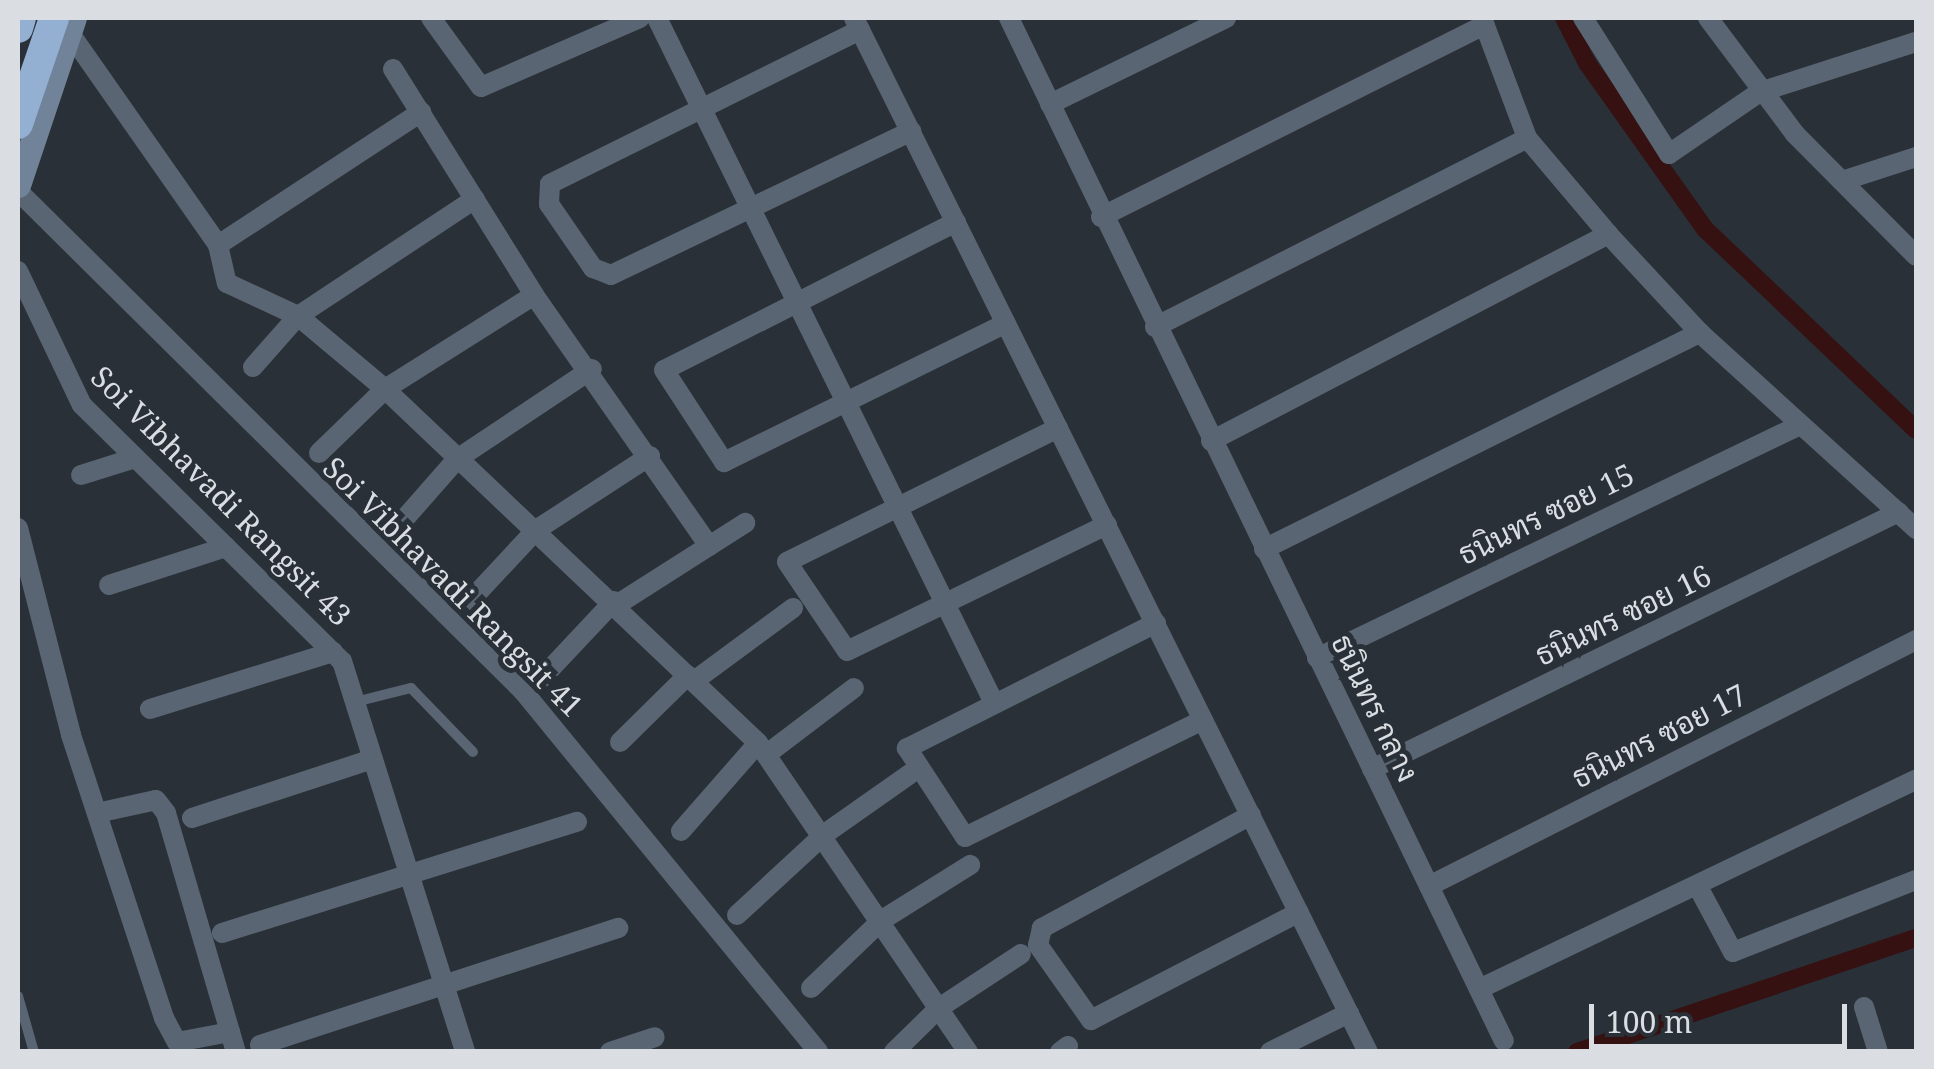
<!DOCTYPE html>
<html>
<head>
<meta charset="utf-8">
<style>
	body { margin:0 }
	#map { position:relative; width:1934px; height:1069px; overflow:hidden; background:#2a3037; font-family:"Noto Serif",Sarabun,serif }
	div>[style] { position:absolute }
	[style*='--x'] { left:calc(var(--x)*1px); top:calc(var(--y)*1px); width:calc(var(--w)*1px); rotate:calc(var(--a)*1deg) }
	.canal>* { height:18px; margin:-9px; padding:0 9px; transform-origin:9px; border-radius:9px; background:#351111 }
	.service>* { height:10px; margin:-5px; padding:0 5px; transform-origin:5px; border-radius:5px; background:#5a6573 }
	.minor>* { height:20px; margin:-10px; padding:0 10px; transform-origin:10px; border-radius:10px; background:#5a6573 }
	.secondary>* { height:25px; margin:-12.5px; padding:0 12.5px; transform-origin:12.5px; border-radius:12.5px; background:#718399 }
	.motorway>* { height:30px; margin:-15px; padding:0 15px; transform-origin:15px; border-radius:15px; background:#93afd1 }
	span { translate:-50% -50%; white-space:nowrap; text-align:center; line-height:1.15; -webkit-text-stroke:10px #2a3037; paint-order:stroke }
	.street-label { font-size:30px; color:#dadee3 }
	.frame { position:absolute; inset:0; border:20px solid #dadee3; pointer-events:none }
	.scale { position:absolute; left:1589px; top:1004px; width:258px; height:45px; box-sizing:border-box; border:5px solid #dadee3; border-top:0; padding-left:12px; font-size:30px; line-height:35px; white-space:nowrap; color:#dadee3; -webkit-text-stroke:8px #2a3037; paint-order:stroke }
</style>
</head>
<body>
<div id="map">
	<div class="canal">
		<i style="--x:1564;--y:18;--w:51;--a:62.9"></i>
		<i style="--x:1587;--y:63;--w:204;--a:54.6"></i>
		<i style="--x:1705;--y:229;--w:291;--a:43.6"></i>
		<i style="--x:1577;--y:1052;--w:358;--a:-18.6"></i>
	</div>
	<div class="service">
		<i style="--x:355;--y:702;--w:58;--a:-14"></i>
		<i style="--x:411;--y:688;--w:89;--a:45.9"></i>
		<i style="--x:18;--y:996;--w:58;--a:74.1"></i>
	</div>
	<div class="minor">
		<i style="--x:431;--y:18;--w:85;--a:54.1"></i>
		<i style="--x:481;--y:87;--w:173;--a:-23.5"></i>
		<i style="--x:657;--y:18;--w:763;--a:63.8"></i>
		<i style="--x:854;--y:18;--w:1155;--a:63.57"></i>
		<i style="--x:1009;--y:18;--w:1136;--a:64.18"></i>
		<i style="--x:1482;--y:18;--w:128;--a:69.4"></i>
		<i style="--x:1527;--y:138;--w:126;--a:49.8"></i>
		<i style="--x:1608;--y:234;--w:135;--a:47.1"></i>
		<i style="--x:1700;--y:333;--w:292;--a:42.2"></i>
		<i style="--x:1583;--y:18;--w:161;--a:57.7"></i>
		<i style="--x:1669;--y:154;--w:110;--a:-34.3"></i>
		<i style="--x:1760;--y:92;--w:164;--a:-17.8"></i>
		<i style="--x:1708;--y:18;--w:145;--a:53.1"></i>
		<i style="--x:1795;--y:134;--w:172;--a:45.2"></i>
		<i style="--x:860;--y:30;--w:346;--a:153.6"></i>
		<i style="--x:550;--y:184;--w:20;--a:93"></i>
		<i style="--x:549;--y:204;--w:78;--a:55.5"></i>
		<i style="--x:593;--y:268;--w:19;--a:21"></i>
		<i style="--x:611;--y:275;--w:333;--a:-25.6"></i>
		<i style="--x:69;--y:32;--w:260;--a:55"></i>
		<i style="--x:218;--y:245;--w:39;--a:77"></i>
		<i style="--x:227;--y:283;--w:78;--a:24.9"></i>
		<i style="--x:298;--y:316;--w:114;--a:40"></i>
		<i style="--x:385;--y:389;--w:514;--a:43.5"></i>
		<i style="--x:758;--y:743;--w:374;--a:55.8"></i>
		<i style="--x:393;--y:69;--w:266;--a:58"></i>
		<i style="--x:534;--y:295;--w:306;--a:55.1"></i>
		<i style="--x:1050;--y:104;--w:196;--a:-26"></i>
		<i style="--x:1842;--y:181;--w:78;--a:-18"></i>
		<i style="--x:18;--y:191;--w:711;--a:44.71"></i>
		<i style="--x:523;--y:691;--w:466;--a:50.7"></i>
		<i style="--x:1101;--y:217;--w:429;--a:-26.6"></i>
		<i style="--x:956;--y:222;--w:327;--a:153.1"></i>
		<i style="--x:664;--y:370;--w:110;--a:56.9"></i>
		<i style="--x:724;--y:462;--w:314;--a:-26.2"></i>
		<i style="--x:218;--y:245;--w:243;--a:-33.2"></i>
		<i style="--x:18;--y:271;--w:148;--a:64.5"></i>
		<i style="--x:82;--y:405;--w:365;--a:44.6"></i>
		<i style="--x:342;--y:661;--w:410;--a:72.5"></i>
		<i style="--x:1155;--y:327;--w:417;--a:-26.9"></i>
		<i style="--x:253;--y:367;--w:68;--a:-48.6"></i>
		<i style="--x:298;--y:316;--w:212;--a:-33.5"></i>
		<i style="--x:1058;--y:428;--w:302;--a:153.7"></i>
		<i style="--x:787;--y:562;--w:107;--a:56"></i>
		<i style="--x:847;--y:651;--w:289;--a:-25.9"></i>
		<i style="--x:1211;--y:441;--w:448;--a:-27.5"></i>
		<i style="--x:319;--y:453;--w:92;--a:-44.1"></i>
		<i style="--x:385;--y:389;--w:176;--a:-32.2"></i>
		<i style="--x:81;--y:475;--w:57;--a:-17.5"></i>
		<i style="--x:18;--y:528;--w:214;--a:75.6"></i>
		<i style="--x:71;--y:735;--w:298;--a:71.8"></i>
		<i style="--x:164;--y:1018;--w:27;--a:62"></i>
		<i style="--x:177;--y:1042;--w:54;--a:-10.7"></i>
		<i style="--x:392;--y:533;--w:98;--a:-48.7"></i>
		<i style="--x:457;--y:459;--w:162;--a:-33.7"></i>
		<i style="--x:1264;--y:549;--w:487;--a:-26.4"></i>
		<i style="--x:109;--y:585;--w:123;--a:-18"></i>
		<i style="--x:467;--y:604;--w:101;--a:-47"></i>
		<i style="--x:536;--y:530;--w:136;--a:-33"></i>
		<i style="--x:618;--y:604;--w:151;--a:-32.5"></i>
		<i style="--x:1156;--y:623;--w:279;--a:153.3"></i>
		<i style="--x:907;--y:748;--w:106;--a:56.9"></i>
		<i style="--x:965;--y:837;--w:265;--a:-26.2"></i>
		<i style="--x:1317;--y:658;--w:536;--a:-25.75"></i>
		<i style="--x:694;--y:681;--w:123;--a:-36.4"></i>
		<i style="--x:538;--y:682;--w:111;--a:-46.8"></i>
		<i style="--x:150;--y:709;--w:192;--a:-17.3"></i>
		<i style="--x:620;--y:742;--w:95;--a:-44.6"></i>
		<i style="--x:767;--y:754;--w:109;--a:-37.2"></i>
		<i style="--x:1372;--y:769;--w:586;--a:-26"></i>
		<i style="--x:97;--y:813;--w:60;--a:-12.4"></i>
		<i style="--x:156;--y:800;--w:16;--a:52"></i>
		<i style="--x:166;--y:813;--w:249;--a:73.7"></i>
		<i style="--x:1251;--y:815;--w:238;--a:151.6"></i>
		<i style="--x:1042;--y:928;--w:17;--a:103"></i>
		<i style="--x:1038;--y:945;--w:92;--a:54.8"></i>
		<i style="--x:1091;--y:1020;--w:234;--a:-27.4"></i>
		<i style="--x:192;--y:818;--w:190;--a:-18.1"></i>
		<i style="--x:681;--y:831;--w:117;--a:-48.8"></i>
		<i style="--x:1697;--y:885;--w:76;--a:61.8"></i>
		<i style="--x:1733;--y:952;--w:197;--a:-21.5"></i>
		<i style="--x:1429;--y:886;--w:546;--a:-26.8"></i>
		<i style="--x:737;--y:915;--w:121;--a:-42.7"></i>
		<i style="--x:826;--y:833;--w:103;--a:-35.1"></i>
		<i style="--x:222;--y:933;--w:372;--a:-17.4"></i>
		<i style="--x:811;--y:988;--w:98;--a:-43.8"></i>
		<i style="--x:882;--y:920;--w:104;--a:-32"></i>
		<i style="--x:1479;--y:989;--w:484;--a:-25.6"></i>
		<i style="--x:1864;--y:1007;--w:47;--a:72.7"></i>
		<i style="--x:260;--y:1045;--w:377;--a:-18.1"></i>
		<i style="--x:610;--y:1052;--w:47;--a:-18.4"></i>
		<i style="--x:894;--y:1052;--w:63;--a:-44.4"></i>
		<i style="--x:939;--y:1008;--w:98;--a:-33.4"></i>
		<i style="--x:1060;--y:1052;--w:10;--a:-37"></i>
		<i style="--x:1270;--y:1052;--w:88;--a:-26.3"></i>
	</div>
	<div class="secondary">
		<i style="--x:18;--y:185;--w:176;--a:-71.5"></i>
	</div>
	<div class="motorway">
		<i style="--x:18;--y:28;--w:10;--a:-73"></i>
		<i style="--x:18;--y:124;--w:112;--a:-71.2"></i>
	</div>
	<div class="street-label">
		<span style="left:221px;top:496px;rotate:45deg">Soi Vibhavadi Rangsit 43</span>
		<span style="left:1546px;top:514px;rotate:-26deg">ธนินทร ซอย 15</span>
		<span style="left:453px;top:587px;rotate:45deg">Soi Vibhavadi Rangsit 41</span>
		<span style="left:1623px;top:615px;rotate:-26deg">ธนินทร ซอย 16</span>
		<span style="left:1375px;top:708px;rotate:64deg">ธนินทร กลาง</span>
		<span style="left:1659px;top:736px;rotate:-27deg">ธนินทร ซอย 17</span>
	</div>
	<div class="frame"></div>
	<div class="scale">100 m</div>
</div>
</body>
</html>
